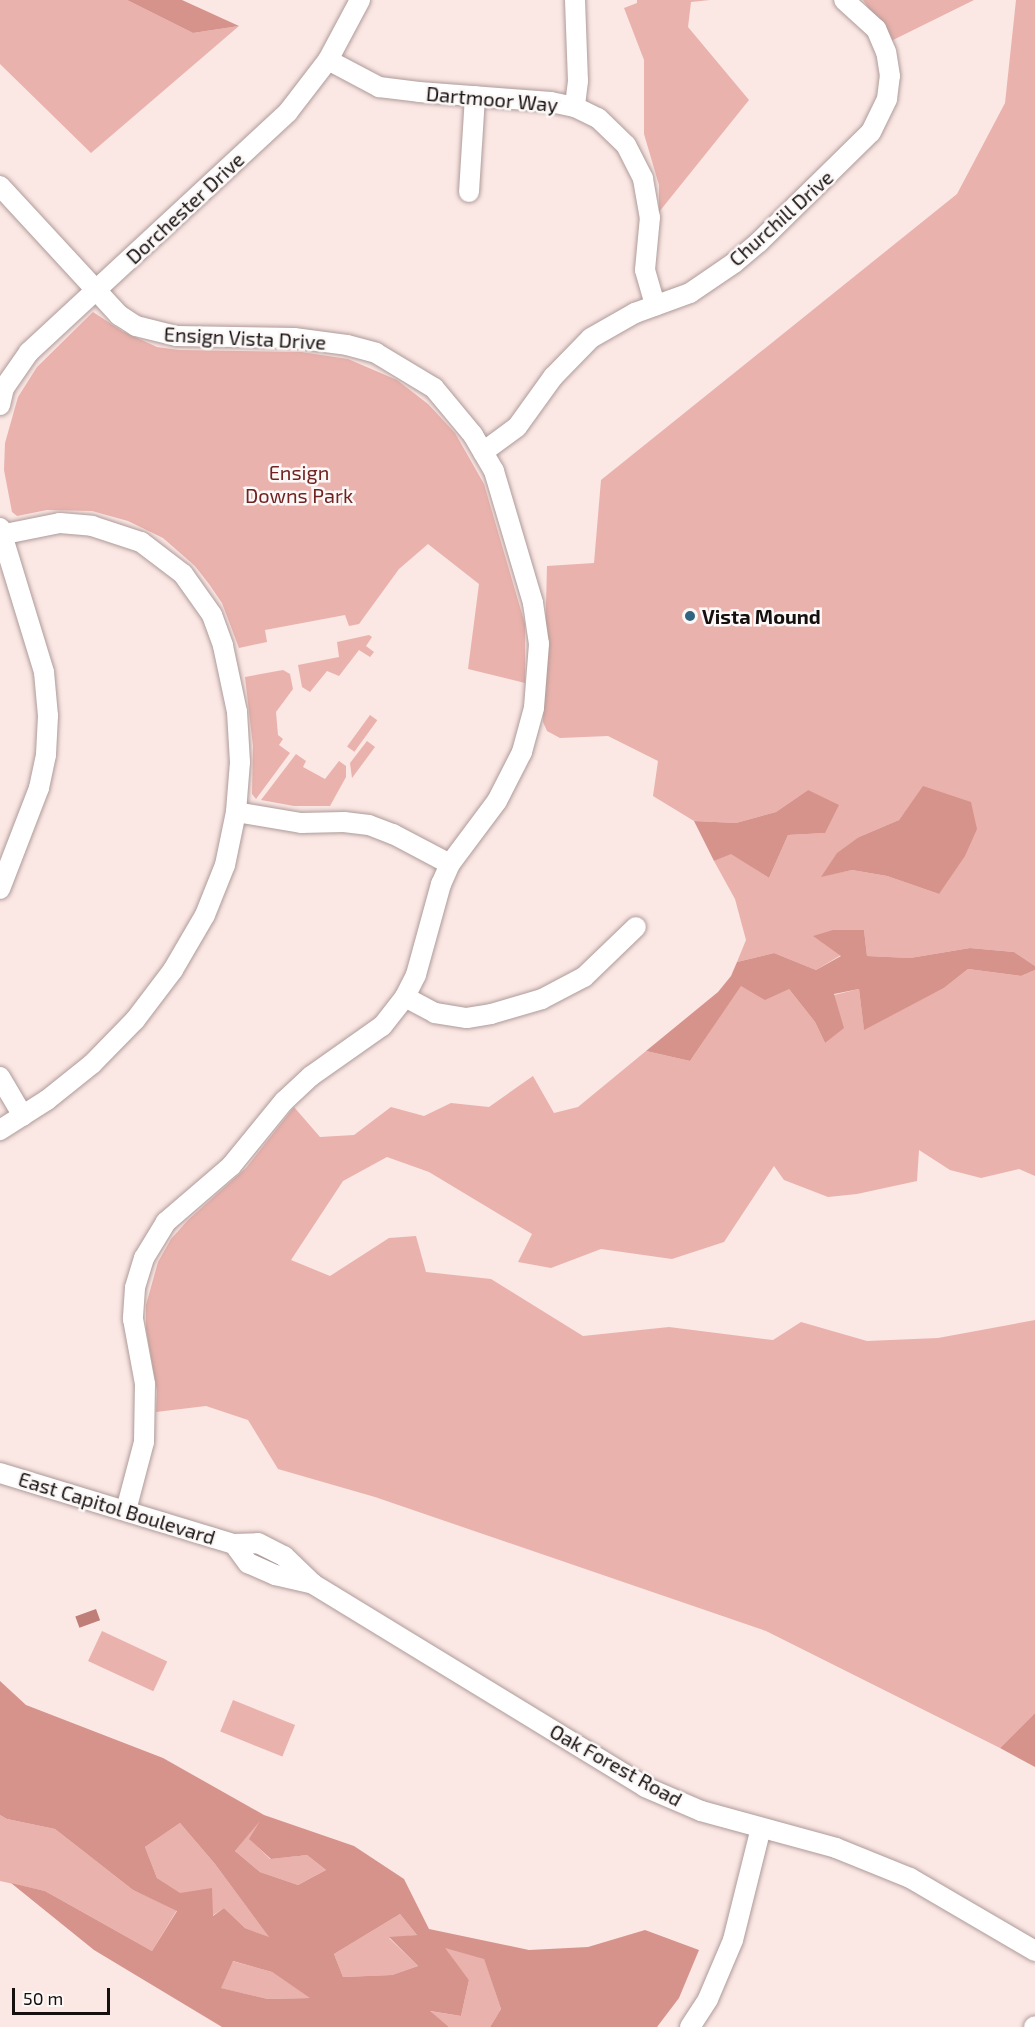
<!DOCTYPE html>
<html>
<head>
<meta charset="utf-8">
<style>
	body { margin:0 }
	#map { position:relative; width:1035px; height:2027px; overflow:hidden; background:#fbe7e4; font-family:"Exo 2",sans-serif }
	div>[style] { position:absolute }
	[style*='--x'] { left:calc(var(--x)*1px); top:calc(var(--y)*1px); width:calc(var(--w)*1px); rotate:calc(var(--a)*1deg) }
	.green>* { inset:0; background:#eab2ac; transform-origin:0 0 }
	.forest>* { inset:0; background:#d6938c }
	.water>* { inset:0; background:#bf7e78; transform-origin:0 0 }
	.roads { filter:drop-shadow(0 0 2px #ae9b99) drop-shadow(0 0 2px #ae9b99) }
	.minor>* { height:20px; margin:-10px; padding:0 10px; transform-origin:10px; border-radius:10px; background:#fff }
	.dots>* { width:16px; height:16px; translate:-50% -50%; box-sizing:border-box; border:3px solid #fcf8f8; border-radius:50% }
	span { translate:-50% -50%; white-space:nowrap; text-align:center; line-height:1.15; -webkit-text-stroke:5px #fcf8f8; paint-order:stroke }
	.street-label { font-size:20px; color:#150f0e }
	.park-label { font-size:20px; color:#712220 }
	.poi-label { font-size:20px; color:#150f0e; font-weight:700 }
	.left { translate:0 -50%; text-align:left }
	.scale { position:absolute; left:12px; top:1988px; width:98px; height:27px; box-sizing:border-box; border:3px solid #150f0e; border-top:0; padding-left:8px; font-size:18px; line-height:21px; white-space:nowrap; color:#150f0e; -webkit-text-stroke:4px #fcf8f8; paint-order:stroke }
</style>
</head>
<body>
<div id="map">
	<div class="green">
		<i style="clip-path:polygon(0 0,127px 0,193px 33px,239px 26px,91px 153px,0 64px)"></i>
		<i style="clip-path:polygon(637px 0,710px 0,691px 2px,688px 27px,749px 100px,659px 212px,659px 185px,644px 134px,644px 60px,624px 8px,637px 3px)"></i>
		<i style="clip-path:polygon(863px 0,974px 0,891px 41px)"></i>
		<i style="clip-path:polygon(evenodd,1016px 0,1035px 0,1035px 966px,1014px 952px,970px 948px,910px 958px,867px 956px,864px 930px,814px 936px,841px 955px,816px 970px,774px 953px,737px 962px,746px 940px,735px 899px,714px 861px,731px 853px,769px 878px,788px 835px,825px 833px,808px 790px,776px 812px,736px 823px,694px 821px,653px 796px,658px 761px,608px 736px,560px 738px,547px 731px,543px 722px,547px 566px,594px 563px,601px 480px,957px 194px,1005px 103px,1016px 0,923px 787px,939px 894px,887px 876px,852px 870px,822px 876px,859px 837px,899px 820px,923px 787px)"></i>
		<i style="clip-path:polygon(93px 312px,122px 331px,157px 347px,179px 350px,301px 352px,348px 359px,397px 380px,428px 404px,455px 433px,484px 484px,525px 624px,525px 683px,468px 669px,479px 584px,428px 544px,399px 569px,359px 624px,349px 626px,345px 615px,265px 630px,267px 642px,239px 648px,222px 603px,209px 584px,195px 566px,163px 538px,128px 521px,92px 511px,47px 510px,17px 516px,12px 512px,4px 470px,5px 443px,18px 397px,37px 367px)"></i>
		<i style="clip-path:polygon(369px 635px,372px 637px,366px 646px,374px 652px,370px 657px,359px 650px,339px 676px,327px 671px,310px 692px,302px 687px,298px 665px,339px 657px,337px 642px)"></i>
		<i style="clip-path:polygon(283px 670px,290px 674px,293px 689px,276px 712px,278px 735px,283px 739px,279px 745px,290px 753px,256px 799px,252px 794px,253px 746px,245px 677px)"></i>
		<i style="left:370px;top:715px;width:9px;height:39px;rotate:36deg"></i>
		<i style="clip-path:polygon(367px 741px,375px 747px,352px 778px,350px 763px)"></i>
		<i style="clip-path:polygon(296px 754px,306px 761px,303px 767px,325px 779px,339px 761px,346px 766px,346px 777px,330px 806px,294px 806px,261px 800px)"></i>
		<i style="clip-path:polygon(968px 969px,1021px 976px,1035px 970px,1035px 1176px,1019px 1169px,981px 1178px,950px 1170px,919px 1150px,917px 1181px,857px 1194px,828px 1197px,784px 1180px,774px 1166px,724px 1242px,672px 1259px,601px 1249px,551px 1268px,518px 1262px,532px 1234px,429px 1172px,387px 1157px,343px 1181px,291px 1260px,330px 1276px,389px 1238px,416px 1236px,426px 1272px,491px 1279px,583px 1336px,669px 1327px,773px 1340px,801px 1322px,867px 1341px,938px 1338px,1035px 1320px,1035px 1713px,1000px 1748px,766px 1631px,375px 1497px,278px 1469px,248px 1420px,206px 1406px,156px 1412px,157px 1391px,146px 1329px,146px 1305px,158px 1262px,171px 1239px,188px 1220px,246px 1168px,294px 1107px,320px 1137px,354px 1135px,391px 1107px,424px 1116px,451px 1103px,489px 1107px,533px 1076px,554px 1113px,578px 1107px,646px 1051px,690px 1061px,741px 985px,789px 989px,815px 1022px,825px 1043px,834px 995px,859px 989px,864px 1029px,944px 988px)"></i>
		<i style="left:102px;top:1631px;width:72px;height:33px;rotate:25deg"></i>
		<i style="left:233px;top:1700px;width:67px;height:34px;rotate:22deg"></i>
		<i style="clip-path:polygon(0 1815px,7px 1819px,55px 1829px,133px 1890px,177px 1910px,152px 1951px,45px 1891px,0 1881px)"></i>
		<i style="clip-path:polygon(264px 1815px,250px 1839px,270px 1859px,307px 1855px,326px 1870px,298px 1885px,260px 1872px,235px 1851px)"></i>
		<i style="clip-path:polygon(180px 1823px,215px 1864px,270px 1938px,245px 1928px,224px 1908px,212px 1916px,157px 1878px,145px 1847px)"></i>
		<i style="clip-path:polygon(400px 1914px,417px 1935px,389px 1938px,418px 1966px,392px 1975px,343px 1977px,334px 1954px)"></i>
		<i style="clip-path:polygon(443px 1947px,484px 1958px,501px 2009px,490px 2027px,449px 2027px,429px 2011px,461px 2016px,469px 1980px)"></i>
		<i style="clip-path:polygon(232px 1961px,272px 1972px,311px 1998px,268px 1999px,220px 1988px)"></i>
	</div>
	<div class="forest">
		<i style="clip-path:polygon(127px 0,182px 0,239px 26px,193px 33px)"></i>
		<i style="clip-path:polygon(923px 786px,971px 802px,977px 829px,965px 856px,939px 894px,887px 876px,852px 870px,821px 877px,837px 853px,859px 837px,899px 820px)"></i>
		<i style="clip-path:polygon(808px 790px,839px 805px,825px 833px,788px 835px,769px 878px,731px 854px,714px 861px,694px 821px,736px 823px,776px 812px)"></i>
		<i style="clip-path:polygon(833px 930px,864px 930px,867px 956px,910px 958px,970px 948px,1014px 952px,1035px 966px,1035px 970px,1021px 976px,968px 969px,944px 988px,864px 1030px,859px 989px,834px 994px,844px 1028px,825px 1043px,815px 1022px,789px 989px,765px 1000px,741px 986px,690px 1061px,646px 1051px,718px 992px,731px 976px,737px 962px,774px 953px,816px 970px,841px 956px,813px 936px)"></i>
		<i style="clip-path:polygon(evenodd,0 1681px,26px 1705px,163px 1758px,264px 1815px,354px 1846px,404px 1879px,429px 1929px,529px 1950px,588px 1947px,645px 1930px,699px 1950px,679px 1998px,657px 2027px,490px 2027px,501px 2009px,484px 1959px,445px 1948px,469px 1980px,461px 2016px,430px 2011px,449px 2027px,222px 2027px,94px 1950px,11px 1883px,45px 1891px,152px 1951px,177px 1911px,133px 1890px,55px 1829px,7px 1819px,0 1815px,0 1681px,260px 1821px,249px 1839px,271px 1859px,307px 1855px,326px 1870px,298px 1885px,260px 1872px,235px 1851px,260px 1821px,0 1681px,180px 1823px,215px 1864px,269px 1937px,245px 1928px,224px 1908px,213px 1916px,212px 1888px,180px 1893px,157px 1878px,145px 1847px,180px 1823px,0 1681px,400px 1914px,417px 1935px,389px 1937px,418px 1966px,392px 1975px,343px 1977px,334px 1954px,400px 1914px,0 1681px,233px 1961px,272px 1972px,310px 1998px,268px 1999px,221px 1988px,233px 1961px)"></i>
		<i style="clip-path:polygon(1035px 1713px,1035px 1767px,1000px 1748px)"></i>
	</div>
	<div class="water">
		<i style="left:96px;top:1609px;width:12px;height:22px;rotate:70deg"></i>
	</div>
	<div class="roads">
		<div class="minor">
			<i style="--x:575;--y:0;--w:81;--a:87.9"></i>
			<i style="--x:578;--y:81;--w:26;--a:97"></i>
			<i style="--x:328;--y:60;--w:58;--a:27.9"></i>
			<i style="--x:379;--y:87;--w:40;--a:7.1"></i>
			<i style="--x:419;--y:92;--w:132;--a:4.3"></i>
			<i style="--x:551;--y:102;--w:25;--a:12"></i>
			<i style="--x:575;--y:107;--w:25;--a:26"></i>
			<i style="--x:598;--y:118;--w:39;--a:44"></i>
			<i style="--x:626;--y:145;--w:38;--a:63"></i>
			<i style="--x:643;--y:179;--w:39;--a:80"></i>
			<i style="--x:650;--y:217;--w:53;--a:95.4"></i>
			<i style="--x:645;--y:270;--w:37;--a:74"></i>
			<i style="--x:0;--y:186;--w:176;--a:47.3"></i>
			<i style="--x:119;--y:315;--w:20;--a:33"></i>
			<i style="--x:136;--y:326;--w:41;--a:14"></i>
			<i style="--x:176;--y:336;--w:118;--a:1"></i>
			<i style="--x:294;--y:338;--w:53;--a:7.5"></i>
			<i style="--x:347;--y:345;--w:30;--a:15"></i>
			<i style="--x:376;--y:353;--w:68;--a:31.1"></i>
			<i style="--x:434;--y:388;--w:61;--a:50.3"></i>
			<i style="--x:473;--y:435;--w:42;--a:59.7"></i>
			<i style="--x:494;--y:471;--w:138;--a:73.5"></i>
			<i style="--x:533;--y:603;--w:41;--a:81.7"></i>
			<i style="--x:539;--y:644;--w:64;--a:94.5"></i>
			<i style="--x:534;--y:708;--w:46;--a:105.3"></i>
			<i style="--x:522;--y:752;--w:55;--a:117"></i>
			<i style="--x:497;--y:801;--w:79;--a:126.7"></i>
			<i style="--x:450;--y:864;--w:22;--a:114"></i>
			<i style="--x:441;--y:884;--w:94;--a:105.4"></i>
			<i style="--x:416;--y:975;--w:25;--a:117"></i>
			<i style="--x:405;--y:997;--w:37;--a:128"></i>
			<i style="--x:382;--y:1026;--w:87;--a:144.8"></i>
			<i style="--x:311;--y:1076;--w:37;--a:137"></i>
			<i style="--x:284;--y:1101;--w:84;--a:129.2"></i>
			<i style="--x:231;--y:1166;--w:86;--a:139.3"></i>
			<i style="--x:166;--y:1222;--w:42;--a:121.4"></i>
			<i style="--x:144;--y:1258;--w:31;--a:107"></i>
			<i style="--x:135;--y:1288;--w:31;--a:94"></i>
			<i style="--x:133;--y:1319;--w:66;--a:79.5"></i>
			<i style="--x:145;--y:1384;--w:58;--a:91"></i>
			<i style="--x:144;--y:1442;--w:70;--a:104.8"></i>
			<i style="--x:469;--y:192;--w:96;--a:-86.4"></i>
			<i style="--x:0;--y:405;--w:17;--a:-77"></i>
			<i style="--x:4;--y:388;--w:44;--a:-55.2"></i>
			<i style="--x:29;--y:352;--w:353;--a:-42.8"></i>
			<i style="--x:288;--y:112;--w:66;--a:-52.4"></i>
			<i style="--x:328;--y:60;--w:68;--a:-61.9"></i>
			<i style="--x:483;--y:452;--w:42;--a:-36.3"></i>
			<i style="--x:517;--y:427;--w:62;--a:-54.2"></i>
			<i style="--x:553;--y:377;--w:54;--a:-45.7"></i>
			<i style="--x:591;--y:338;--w:51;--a:-29.6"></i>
			<i style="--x:635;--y:313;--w:59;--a:-20"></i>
			<i style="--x:690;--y:293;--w:53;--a:-34.3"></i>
			<i style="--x:734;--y:263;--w:31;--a:-40"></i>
			<i style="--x:758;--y:243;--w:158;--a:-44.5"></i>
			<i style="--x:871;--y:132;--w:37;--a:-64"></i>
			<i style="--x:887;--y:99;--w:23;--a:-83"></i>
			<i style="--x:890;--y:76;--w:24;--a:-99"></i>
			<i style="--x:886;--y:52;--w:25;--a:-113"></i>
			<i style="--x:876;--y:29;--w:43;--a:-137.8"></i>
			<i style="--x:0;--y:528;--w:151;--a:73"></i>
			<i style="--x:44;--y:672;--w:44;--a:84.8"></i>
			<i style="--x:48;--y:716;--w:39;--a:93"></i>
			<i style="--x:46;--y:755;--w:34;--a:102"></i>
			<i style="--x:39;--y:788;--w:108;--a:111.1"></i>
			<i style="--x:0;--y:535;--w:61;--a:-11.3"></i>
			<i style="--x:60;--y:523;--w:32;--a:5"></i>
			<i style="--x:92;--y:526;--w:52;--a:18.1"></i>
			<i style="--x:141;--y:542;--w:53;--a:37.3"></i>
			<i style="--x:183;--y:574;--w:50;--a:54.7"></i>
			<i style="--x:212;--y:615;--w:33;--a:70"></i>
			<i style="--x:223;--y:646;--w:67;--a:78"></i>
			<i style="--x:237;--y:712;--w:50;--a:86.6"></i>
			<i style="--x:240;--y:762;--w:50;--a:94.6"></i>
			<i style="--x:236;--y:812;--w:54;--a:101.7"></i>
			<i style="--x:225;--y:865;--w:54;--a:111.8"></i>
			<i style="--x:205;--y:915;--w:64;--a:120.2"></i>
			<i style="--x:173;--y:970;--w:63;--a:127.2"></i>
			<i style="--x:135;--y:1020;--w:62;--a:134.3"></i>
			<i style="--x:92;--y:1064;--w:58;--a:141.3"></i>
			<i style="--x:47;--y:1100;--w:56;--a:147.4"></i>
			<i style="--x:236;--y:812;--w:66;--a:9.6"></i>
			<i style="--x:301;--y:823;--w:43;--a:-1.3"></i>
			<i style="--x:344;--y:822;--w:25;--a:7"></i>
			<i style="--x:369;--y:825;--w:26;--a:21"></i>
			<i style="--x:393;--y:834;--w:64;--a:27.8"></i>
			<i style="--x:405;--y:997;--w:34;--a:28"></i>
			<i style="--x:435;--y:1013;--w:32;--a:9"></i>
			<i style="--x:467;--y:1018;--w:24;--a:-9"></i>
			<i style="--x:491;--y:1014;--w:53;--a:-16.4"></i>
			<i style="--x:542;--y:999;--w:47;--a:-27.6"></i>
			<i style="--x:584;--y:977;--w:72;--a:-43.9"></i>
			<i style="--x:0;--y:1077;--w:45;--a:59.5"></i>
			<i style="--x:0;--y:1473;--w:245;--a:16.9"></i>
			<i style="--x:234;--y:1544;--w:24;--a:-2"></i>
			<i style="--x:258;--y:1543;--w:29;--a:27"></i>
			<i style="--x:284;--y:1556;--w:40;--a:44"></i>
			<i style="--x:313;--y:1584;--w:389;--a:31.4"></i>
			<i style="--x:645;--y:1787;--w:61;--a:23.2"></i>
			<i style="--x:701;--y:1811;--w:140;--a:15.3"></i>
			<i style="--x:836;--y:1848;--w:80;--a:22.1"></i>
			<i style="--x:910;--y:1878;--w:145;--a:30.3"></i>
			<i style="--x:234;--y:1544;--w:24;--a:54"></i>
			<i style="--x:248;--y:1563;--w:30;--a:24"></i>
			<i style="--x:275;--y:1575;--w:39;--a:13"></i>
			<i style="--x:690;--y:2027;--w:33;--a:-57"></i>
			<i style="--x:708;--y:1999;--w:64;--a:-67"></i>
			<i style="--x:733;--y:1940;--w:115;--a:-76"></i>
			<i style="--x:1034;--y:2027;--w:1;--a:-45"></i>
		</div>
	</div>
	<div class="dots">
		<i style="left:690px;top:616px;background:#316481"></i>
	</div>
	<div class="street-label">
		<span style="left:492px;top:99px;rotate:5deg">Dartmoor Way</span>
		<span style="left:185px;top:208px;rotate:-43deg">Dorchester Drive</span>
		<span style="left:781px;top:218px;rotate:-42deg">Churchill Drive</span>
		<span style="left:245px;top:338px;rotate:3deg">Ensign Vista Drive</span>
		<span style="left:117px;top:1508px;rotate:17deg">East Capitol Boulevard</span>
		<span style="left:616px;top:1765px;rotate:29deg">Oak Forest Road</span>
	</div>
	<div class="park-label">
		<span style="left:299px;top:484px">Ensign<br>Downs Park</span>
	</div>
	<div class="poi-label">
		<span class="left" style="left:702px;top:616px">Vista Mound</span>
	</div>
	<div class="scale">50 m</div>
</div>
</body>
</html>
